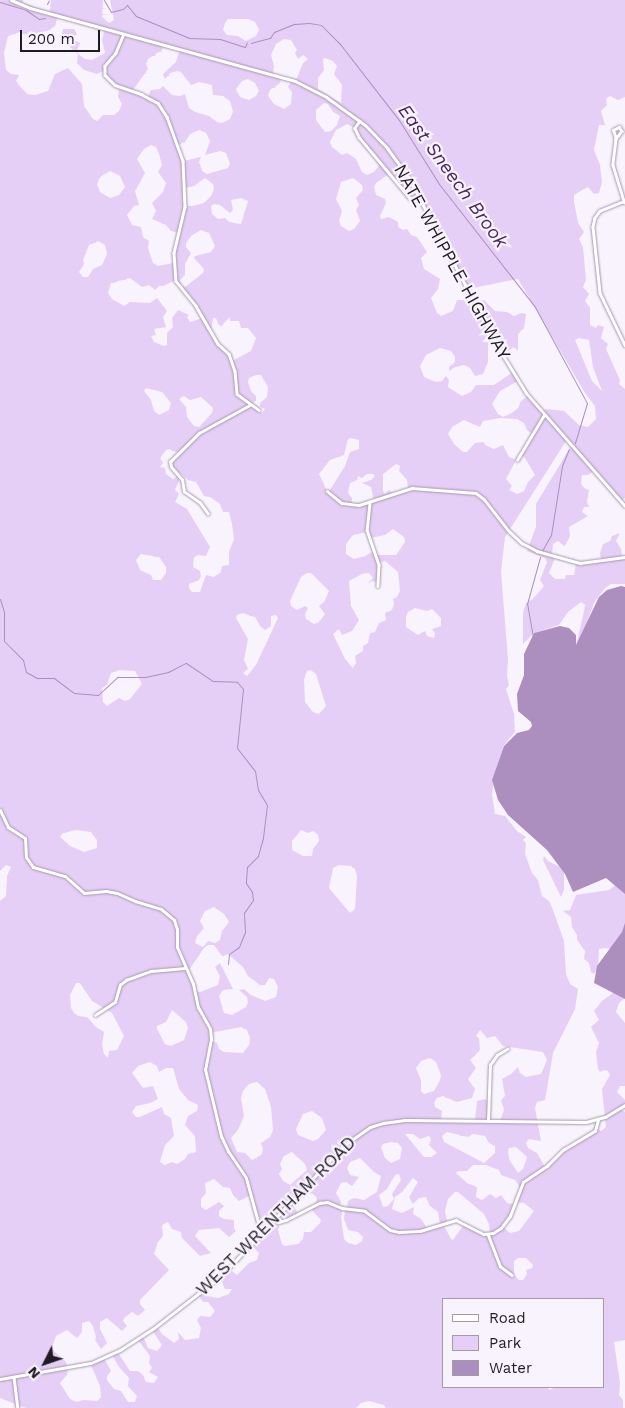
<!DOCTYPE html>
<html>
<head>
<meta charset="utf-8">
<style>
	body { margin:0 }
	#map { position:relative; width:625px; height:1408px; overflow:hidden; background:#f8f3fc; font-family:"Work Sans",sans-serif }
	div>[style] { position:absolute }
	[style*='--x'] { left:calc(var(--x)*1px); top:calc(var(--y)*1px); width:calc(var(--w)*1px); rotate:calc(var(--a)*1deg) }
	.green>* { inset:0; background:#e6cff6 }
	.water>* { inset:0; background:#ac8fbf }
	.stream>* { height:1px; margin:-0.5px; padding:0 0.5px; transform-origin:0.5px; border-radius:0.5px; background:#ac8fbf }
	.roads { filter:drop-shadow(0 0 1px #a598af) drop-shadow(0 0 1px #a598af) }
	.minor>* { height:2.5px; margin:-1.25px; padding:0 1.25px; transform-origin:1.25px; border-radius:1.25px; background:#fff }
	.tertiary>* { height:3px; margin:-1.5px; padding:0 1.5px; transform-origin:1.5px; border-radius:1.5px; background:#fff }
	.secondary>* { height:3px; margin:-1.5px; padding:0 1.5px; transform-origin:1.5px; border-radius:1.5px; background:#fff }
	span { translate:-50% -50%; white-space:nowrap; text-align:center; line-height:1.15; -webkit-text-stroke:4.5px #f8f3fc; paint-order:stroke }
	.street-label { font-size:18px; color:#201b23 }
	.water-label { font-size:19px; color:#4d2763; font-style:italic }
	.legend { position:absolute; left:442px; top:1298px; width:162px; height:90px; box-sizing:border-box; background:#f8f3fc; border:1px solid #a29da5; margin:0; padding:6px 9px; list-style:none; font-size:15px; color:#201b23 }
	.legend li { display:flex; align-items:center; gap:10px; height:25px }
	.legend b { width:25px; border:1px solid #a29da5 }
	.north { position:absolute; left:20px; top:1338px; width:50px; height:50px; -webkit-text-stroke:4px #f8f3fc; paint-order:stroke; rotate:229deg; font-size:14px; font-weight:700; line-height:20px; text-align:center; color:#201b23 }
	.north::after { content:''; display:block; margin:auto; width:18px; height:22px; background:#201b23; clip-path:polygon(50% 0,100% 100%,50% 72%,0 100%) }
	.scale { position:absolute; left:20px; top:30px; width:80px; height:22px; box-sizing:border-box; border:2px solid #201b23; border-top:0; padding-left:6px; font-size:15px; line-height:18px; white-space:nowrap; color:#201b23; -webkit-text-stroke:4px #f8f3fc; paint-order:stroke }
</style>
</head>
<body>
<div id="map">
	<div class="green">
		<i style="clip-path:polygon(evenodd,0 0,23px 0,23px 3px,50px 12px,51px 0,103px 0,102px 17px,109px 23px,114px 20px,110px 0,625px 0,625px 97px,618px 100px,610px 96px,606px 99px,607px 105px,601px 111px,605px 125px,599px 125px,594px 150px,600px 165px,602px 182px,599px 193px,594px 194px,588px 187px,584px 189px,574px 195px,574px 201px,578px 223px,584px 232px,579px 239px,583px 247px,586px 280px,583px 287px,589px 294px,585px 301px,590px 308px,590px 325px,596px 328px,598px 325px,604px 327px,601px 338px,608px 344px,606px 349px,620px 380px,619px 384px,625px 389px,625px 498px,621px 501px,594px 471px,588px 475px,582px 475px,581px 484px,584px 488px,589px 490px,587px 502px,589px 507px,584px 507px,582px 512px,588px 516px,569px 527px,570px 536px,566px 544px,564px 546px,558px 541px,553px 544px,552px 556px,555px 558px,549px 573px,555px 579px,565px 579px,566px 575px,574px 575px,576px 563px,590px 563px,601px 559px,600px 553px,603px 544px,610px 541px,612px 536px,620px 533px,616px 541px,621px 549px,622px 557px,625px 557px,625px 584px,611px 584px,605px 588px,594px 603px,579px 644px,576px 646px,584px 611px,585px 605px,581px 602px,568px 612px,559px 625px,534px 633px,523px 644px,523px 613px,526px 603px,533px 599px,544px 586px,540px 580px,547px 562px,545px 558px,527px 551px,536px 527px,536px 504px,571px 446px,566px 441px,505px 537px,501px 572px,508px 659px,507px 676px,509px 685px,506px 689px,514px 714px,515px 732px,504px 745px,496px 769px,492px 794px,495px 814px,505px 816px,517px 831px,526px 837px,523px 840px,526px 843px,525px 854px,532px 873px,538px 880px,542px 896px,549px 901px,553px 910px,564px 941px,566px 974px,570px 984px,578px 989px,575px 1009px,553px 1053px,545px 1100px,537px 1102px,535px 1108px,541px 1141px,529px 1139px,526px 1143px,528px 1148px,537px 1153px,545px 1167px,564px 1150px,597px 1128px,601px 1131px,606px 1127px,602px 1089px,610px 1075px,608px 1071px,604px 1070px,600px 1072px,598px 1069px,596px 1052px,599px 1043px,591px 1027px,599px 1020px,594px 1011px,602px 1001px,617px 990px,625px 998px,619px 1003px,616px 1012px,625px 1023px,625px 1086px,620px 1086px,617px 1092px,625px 1100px,625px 1105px,620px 1109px,625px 1112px,625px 1340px,614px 1342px,620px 1383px,619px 1395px,623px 1400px,623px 1408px,386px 1408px,384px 1405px,369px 1401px,361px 1403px,356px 1408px,26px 1408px,0 1398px,0 901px,6px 896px,7px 876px,11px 867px,6px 865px,0 871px,0 0,58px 15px,105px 28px,102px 40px,105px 53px,92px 60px,85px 59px,78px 54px,77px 50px,80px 43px,72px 39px,77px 34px,74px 29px,63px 29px,62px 35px,71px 48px,78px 54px,77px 63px,84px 70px,97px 74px,103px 71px,109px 81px,119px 87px,118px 97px,122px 104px,119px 111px,114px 115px,103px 115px,97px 121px,93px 119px,84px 106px,82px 84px,68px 68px,55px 74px,48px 91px,35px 95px,27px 94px,19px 85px,16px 81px,19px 75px,11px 74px,6px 70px,4px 53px,8px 36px,19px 32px,26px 34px,31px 31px,36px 33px,47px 31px,55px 26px,58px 15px,0 0,228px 19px,248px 19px,255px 22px,259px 30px,256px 36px,246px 41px,238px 36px,227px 35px,223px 30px,225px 23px,228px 19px,0 0,284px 39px,291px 40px,297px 50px,295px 53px,298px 59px,303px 55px,308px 59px,303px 63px,296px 80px,292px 80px,288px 87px,292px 92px,291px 104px,284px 109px,274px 104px,268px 96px,270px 90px,280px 83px,282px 76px,273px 73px,274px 66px,271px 55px,276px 44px,284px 39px,0 0,164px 44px,180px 49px,176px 62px,163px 74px,165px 79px,170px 73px,177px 71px,181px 72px,191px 85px,199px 82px,212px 85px,213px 95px,223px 96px,230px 101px,233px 112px,230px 119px,222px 123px,217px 122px,209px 116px,195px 112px,189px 108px,185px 94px,180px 96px,172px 95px,163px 86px,160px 89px,151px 90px,148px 97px,133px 90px,148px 69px,146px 64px,148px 59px,162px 50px,164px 44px,0 0,325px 58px,333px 61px,337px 66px,334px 74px,342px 85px,341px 103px,318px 89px,318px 78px,324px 70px,323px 59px,325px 58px,0 0,248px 79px,255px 83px,259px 91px,256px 96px,249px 100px,240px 97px,236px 89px,242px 81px,248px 79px,0 0,324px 103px,328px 104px,333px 112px,340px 116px,337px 125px,331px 131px,325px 132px,316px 120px,316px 110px,324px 103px,0 0,347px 124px,355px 128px,356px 134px,380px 164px,374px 172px,367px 175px,362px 172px,356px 159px,347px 153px,342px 155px,332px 147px,330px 142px,336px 130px,347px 124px,0 0,199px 130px,206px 133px,210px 141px,205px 155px,220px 151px,226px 153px,230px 164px,228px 168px,207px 174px,202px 171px,199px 162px,201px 157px,183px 161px,178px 145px,185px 142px,190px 134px,199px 130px,0 0,151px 145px,156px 147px,159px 154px,162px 165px,158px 172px,166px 183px,163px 192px,152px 203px,156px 211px,152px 219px,166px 225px,171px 231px,179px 233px,173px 263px,158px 266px,153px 263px,148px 248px,149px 241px,143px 237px,141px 227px,132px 225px,127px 215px,134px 206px,139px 205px,135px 191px,145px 173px,137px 159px,144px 149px,151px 145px,0 0,110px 171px,120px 176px,125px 187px,119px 195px,110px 198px,100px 192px,97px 184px,100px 177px,110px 171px,0 0,389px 174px,407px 196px,412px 196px,417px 193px,467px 287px,471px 285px,473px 288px,518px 279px,585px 393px,595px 406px,596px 419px,588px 427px,579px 425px,564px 411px,546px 409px,542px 412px,528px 396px,521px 401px,518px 408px,512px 413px,503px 417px,498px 414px,492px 404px,500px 391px,518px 381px,513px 372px,494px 385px,476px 385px,471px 392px,462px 396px,448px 387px,449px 380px,446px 376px,442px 381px,436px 382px,424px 377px,420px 366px,426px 355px,440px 348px,451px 351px,455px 357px,455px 362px,449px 367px,449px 371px,455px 367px,464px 365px,470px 368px,475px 376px,483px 374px,488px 362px,488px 345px,495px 341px,503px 354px,514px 347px,518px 351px,518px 334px,524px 328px,526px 314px,521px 313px,514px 316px,507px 312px,495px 311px,484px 300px,475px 303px,472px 297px,466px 300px,457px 300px,453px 311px,448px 313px,441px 316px,437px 313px,431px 298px,438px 289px,440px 279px,424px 269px,421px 258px,427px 252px,417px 237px,411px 235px,407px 229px,403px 230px,398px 227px,398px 222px,389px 217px,381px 219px,380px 216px,386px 203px,385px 199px,376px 195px,374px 187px,376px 183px,389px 174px,0 0,205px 178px,213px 184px,214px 189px,211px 196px,204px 203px,193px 206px,185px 206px,185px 188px,194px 186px,205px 178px,0 0,353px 178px,362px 185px,363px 190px,356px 198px,359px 205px,356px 210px,360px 221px,354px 229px,349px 231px,341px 226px,339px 221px,342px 211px,336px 199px,341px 182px,353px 178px,0 0,241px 198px,248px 201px,241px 224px,229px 222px,225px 218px,218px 219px,212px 214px,211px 206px,214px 204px,220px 205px,230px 213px,233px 210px,231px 200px,241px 198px,0 0,201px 230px,209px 233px,215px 246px,211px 252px,195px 256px,194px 258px,204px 269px,203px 273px,185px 287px,181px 285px,180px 280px,185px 275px,185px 264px,191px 253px,186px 247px,186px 243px,191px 236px,201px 230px,0 0,98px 241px,105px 245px,107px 254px,102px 265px,93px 269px,88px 277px,83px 277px,79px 272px,84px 264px,83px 260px,89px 245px,98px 241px,0 0,130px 278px,142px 287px,149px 285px,155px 290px,159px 286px,163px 286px,176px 280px,203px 318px,190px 322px,187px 317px,189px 315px,178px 310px,172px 318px,173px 327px,167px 333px,167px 345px,164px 346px,154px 342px,151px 336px,156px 335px,154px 329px,166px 327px,163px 317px,167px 311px,157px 298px,150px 303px,130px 302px,124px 306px,112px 299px,108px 293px,111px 283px,130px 278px,0 0,230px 317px,230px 321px,239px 321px,241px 328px,248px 328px,256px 338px,251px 351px,232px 361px,211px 331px,213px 318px,216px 318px,218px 324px,221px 326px,230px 317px,0 0,579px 338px,589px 340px,593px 367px,602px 391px,592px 381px,575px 340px,579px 338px,0 0,256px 375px,261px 375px,268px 387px,267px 397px,260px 403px,260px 407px,265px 409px,262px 413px,251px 404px,256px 401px,256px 396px,251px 391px,248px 382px,249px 378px,256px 375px,0 0,146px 388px,162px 392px,171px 403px,169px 410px,159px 415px,154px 411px,151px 400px,144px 391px,146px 388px,0 0,184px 396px,190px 400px,201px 397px,213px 408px,212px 413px,199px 427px,194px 426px,187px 417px,186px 407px,179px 399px,184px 396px,0 0,500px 418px,517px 419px,524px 423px,527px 430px,532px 434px,520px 454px,525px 458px,535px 475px,528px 482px,524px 491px,517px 494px,509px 490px,512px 486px,506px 479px,516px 460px,509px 457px,503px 445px,494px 449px,485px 445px,484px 442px,475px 443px,467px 452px,463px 452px,454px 444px,448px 434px,452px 427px,464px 420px,480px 427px,483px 421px,500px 418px,0 0,351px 438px,359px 440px,359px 449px,350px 452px,345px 466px,328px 493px,319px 474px,330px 460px,344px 455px,348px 439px,351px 438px,0 0,169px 449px,176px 452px,182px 451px,173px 459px,172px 466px,188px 480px,196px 482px,204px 496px,210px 497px,220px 504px,223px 512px,229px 512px,232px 524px,234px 539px,229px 552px,229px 565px,222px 566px,221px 572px,214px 577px,206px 575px,200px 592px,192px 592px,189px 588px,189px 584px,199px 580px,201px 576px,200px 571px,193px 567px,194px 557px,198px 555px,206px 556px,210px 547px,187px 509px,175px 502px,179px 494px,175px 490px,180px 478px,178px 476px,173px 479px,166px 474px,165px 468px,160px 467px,163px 463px,160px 458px,166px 450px,169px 449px,0 0,396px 464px,400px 466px,399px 471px,407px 480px,408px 489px,393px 493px,389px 490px,385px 494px,383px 491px,383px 474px,396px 464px,0 0,367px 474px,373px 474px,375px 476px,371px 480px,362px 483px,371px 487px,374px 501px,360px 506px,352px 505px,352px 498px,348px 493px,350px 483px,357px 480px,358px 476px,362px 478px,367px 474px,0 0,393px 529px,404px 537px,405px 542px,396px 555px,376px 555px,374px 551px,365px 556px,354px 559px,346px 554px,346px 544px,353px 535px,367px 532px,370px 538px,385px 535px,393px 529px,0 0,141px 554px,159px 557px,166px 567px,166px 573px,161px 580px,153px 580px,151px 575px,140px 570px,136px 560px,141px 554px,0 0,385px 561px,398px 572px,400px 591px,397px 597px,393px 599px,394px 604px,392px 610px,385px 613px,386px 620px,379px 623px,375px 632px,370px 633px,368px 643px,363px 646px,363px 651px,355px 656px,356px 663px,353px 668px,345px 659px,333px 634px,339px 629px,342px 635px,352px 631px,359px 620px,351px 606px,349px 581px,362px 574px,369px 573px,373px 578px,367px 584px,372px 581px,379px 583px,378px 563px,385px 561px,0 0,307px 573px,311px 573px,329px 591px,324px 602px,319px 606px,325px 614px,319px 622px,314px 624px,306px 619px,305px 614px,308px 608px,305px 606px,297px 610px,291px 606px,290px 601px,301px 577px,307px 573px,0 0,415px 608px,427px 611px,432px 609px,441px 618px,441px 626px,432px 629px,435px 633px,434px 638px,427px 636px,425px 631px,418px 635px,406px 627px,406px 617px,408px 612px,415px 608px,0 0,242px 613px,255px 617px,260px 626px,265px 630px,271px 626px,271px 616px,276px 615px,278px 618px,256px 665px,247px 676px,243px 673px,248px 669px,244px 660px,248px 639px,236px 618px,237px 615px,242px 613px,0 0,119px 670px,135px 671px,142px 684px,130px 699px,125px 701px,119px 698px,107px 706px,103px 702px,102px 688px,107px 685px,111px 673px,119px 670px,0 0,311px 670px,316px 674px,326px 706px,319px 714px,313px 712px,305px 702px,304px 679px,307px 671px,311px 670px,0 0,76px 830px,91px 832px,97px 840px,97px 848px,84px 852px,70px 846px,60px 837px,63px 833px,76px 830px,0 0,301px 830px,308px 833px,313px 831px,318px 835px,319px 841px,313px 849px,312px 856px,303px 856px,292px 850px,292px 841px,301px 830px,0 0,339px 865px,351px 866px,355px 869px,357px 876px,355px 909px,350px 913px,329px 888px,333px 868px,339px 865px,0 0,214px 907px,224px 914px,229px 922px,222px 931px,220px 940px,215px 943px,208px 941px,203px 947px,195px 943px,197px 936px,204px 928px,200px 921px,205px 911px,214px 907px,0 0,208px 945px,214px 945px,222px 956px,228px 954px,243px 967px,248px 976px,260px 985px,265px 985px,269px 978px,274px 979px,278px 987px,276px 997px,265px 1001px,251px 995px,244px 989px,239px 990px,247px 997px,248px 1003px,246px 1007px,232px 1015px,224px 1013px,219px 996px,223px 990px,233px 989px,220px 963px,215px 967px,220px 976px,218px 985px,200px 992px,195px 991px,189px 970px,204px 948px,208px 945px,0 0,76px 983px,80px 983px,92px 1001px,112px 1013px,124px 1036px,117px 1050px,109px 1051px,108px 1058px,104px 1054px,102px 1045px,104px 1032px,96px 1027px,87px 1017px,78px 1016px,74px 1013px,71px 1008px,70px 995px,76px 983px,0 0,172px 1010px,186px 1022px,188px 1028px,184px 1040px,171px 1046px,165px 1044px,157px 1029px,157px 1026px,166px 1022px,172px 1010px,0 0,241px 1027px,247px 1030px,250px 1038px,249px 1045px,243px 1053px,224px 1052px,219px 1049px,217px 1043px,210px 1041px,210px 1033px,241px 1027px,0 0,480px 1030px,487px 1038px,495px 1036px,503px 1046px,543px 1052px,547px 1060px,541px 1074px,526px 1077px,520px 1073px,518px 1067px,511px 1074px,502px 1079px,505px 1096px,501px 1100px,504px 1110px,500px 1121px,488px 1121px,488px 1101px,485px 1099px,477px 1101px,475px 1121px,441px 1119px,442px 1111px,435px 1107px,434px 1102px,437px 1098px,443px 1096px,457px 1102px,472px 1098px,475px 1089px,468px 1079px,476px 1068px,470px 1060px,480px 1050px,479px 1038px,476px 1036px,480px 1030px,0 0,430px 1058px,436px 1062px,441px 1075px,440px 1080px,434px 1091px,424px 1094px,421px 1091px,421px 1080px,416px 1068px,421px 1061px,430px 1058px,0 0,150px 1062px,157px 1066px,159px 1072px,166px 1068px,173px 1068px,179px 1089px,188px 1100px,198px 1105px,197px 1111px,188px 1116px,185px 1125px,195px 1136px,196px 1152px,188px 1154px,185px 1159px,177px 1164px,172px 1162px,165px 1165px,160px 1162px,165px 1145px,174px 1136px,171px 1118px,164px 1114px,162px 1107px,140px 1117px,136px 1117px,132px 1112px,136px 1106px,150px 1103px,158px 1099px,153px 1086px,143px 1088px,132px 1073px,138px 1066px,150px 1062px,0 0,257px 1082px,265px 1089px,271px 1107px,273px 1130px,270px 1137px,261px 1143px,263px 1150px,261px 1155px,252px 1160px,245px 1153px,237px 1152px,231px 1138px,238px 1130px,244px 1116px,241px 1098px,243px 1091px,249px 1084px,257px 1082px,0 0,312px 1111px,322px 1118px,326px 1130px,318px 1139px,313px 1141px,298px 1135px,296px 1129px,303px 1114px,312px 1111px,0 0,447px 1132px,468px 1137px,473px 1134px,485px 1136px,489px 1143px,495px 1146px,495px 1153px,484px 1163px,444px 1142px,442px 1136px,447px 1132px,0 0,405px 1134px,413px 1134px,420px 1139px,429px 1136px,431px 1139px,429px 1145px,437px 1153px,431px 1157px,424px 1157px,405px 1134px,0 0,391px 1142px,398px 1143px,402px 1148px,400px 1159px,391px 1163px,385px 1158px,381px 1147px,383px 1144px,391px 1142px,0 0,516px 1147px,527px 1157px,523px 1169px,518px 1173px,509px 1159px,508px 1151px,509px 1148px,516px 1147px,0 0,292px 1152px,305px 1164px,307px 1170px,290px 1185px,283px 1181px,279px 1174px,282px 1169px,280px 1164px,284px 1156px,292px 1152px,0 0,360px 1158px,374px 1172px,381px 1176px,377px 1192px,364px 1200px,354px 1198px,348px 1201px,347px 1209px,345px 1209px,344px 1219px,348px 1230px,358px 1232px,363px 1237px,362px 1241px,356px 1245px,348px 1243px,344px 1239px,341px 1217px,343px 1209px,340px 1207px,341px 1202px,336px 1193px,341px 1183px,346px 1182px,352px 1186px,359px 1177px,350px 1175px,347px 1168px,350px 1162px,360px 1158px,0 0,473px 1165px,486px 1165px,499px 1170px,501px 1175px,515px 1180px,520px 1187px,516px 1202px,524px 1203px,534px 1211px,519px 1231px,510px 1233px,503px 1227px,510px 1217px,515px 1204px,507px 1203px,501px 1195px,496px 1198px,490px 1194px,482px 1200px,476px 1197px,477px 1187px,467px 1183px,456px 1173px,458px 1171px,467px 1171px,473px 1165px,0 0,399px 1174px,401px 1180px,392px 1194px,394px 1199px,388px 1206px,383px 1207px,379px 1195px,387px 1189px,395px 1175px,399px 1174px,0 0,413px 1178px,418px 1182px,409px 1197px,413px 1204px,419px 1198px,426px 1197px,430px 1206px,438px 1212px,440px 1224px,427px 1228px,421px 1219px,413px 1214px,414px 1207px,402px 1213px,392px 1209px,395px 1197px,402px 1192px,413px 1178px,0 0,214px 1179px,223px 1187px,230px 1188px,233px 1195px,239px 1201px,251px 1195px,261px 1234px,251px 1245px,259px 1253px,257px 1260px,249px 1263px,237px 1275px,229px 1269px,220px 1277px,225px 1289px,232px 1289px,229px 1294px,218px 1298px,212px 1297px,205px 1290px,198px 1295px,203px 1302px,208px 1302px,215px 1311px,210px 1317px,200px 1316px,197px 1320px,201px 1328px,199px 1338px,185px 1340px,178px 1332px,179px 1339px,174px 1343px,162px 1334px,157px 1326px,152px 1330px,162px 1345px,157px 1351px,148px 1348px,143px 1336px,138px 1340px,150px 1356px,149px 1363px,152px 1368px,149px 1372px,158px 1377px,154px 1383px,146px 1382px,143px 1375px,138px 1371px,130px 1371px,117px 1351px,112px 1355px,119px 1367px,129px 1378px,128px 1386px,137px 1396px,135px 1402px,128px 1402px,121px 1391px,114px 1389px,107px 1380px,107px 1376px,111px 1371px,104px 1358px,90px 1363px,100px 1386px,101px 1397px,97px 1401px,83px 1400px,77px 1402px,70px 1399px,60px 1383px,67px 1375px,68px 1368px,66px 1362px,54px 1351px,52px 1347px,56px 1336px,67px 1330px,77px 1338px,82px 1332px,82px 1323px,89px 1321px,93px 1326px,96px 1337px,95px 1340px,101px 1349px,107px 1343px,100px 1329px,100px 1322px,107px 1318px,122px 1331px,127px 1326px,123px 1321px,124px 1318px,132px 1312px,138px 1316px,145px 1310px,140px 1304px,140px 1300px,169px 1270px,154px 1254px,158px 1242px,163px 1236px,162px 1225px,168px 1222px,172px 1229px,181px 1232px,182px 1238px,200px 1256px,211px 1253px,195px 1236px,199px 1230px,219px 1228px,229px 1237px,236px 1231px,234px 1228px,234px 1220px,224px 1219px,219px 1216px,219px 1211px,224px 1206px,219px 1202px,206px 1210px,201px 1207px,201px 1199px,206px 1193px,205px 1183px,214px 1179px,0 0,455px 1192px,458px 1192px,484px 1214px,489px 1224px,490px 1234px,484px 1234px,465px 1223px,453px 1240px,451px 1239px,443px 1224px,447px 1221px,445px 1211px,448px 1199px,455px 1192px,0 0,306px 1193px,313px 1194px,317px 1198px,315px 1206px,310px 1208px,321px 1220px,320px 1223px,311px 1232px,304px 1232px,303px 1239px,298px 1244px,285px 1246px,282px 1244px,278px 1230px,280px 1223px,299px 1215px,294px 1207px,306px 1193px,0 0,518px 1258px,526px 1258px,533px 1265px,532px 1268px,526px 1270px,527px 1274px,523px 1280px,519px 1280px,514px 1275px,514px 1261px,518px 1258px,0 0,444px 1299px,604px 1299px,604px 1387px,555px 1387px,550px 1390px,547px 1387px,444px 1387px,444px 1299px)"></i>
		<i style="clip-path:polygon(544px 856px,548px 861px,560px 867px,564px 872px,564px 890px,561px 897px,543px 860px)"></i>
		<i style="clip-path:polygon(618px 883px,625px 890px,625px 943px,613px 949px,604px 948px,599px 949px,598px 968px,594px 974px,591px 972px,589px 963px,584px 959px,585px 951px,577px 940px,577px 935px,572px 927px,571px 917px,563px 911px,570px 910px,576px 895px,609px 890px)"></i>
	</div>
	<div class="water">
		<i style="clip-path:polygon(621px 586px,625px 587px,625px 894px,606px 878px,573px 892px,565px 874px,547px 850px,508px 815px,498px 800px,492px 780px,504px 746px,517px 733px,529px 730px,532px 726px,531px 722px,518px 711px,517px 694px,524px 675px,524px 654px,534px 633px,560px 626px,569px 628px,576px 635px,576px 645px,599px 597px,607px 590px)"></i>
		<i style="clip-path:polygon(625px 923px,625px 999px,594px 983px,597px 966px,622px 932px)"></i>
	</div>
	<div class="stream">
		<i style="--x:104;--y:0;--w:14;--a:60"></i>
		<i style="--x:111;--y:12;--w:12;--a:-14"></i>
		<i style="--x:123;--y:9;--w:6;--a:-45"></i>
		<i style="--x:127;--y:5;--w:14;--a:51"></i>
		<i style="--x:136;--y:16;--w:57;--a:22.5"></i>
		<i style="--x:189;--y:38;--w:31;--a:2"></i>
		<i style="--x:220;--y:39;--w:26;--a:18"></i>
		<i style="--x:245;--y:47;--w:5;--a:-68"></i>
		<i style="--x:0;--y:2;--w:27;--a:17"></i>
		<i style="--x:26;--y:10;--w:16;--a:35"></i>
		<i style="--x:39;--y:19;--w:6;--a:-9"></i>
		<i style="--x:47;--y:4;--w:4;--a:-63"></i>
		<i style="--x:251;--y:43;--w:20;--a:-15"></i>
		<i style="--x:270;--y:38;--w:7;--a:-56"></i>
		<i style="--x:274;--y:32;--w:22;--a:-22"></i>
		<i style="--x:294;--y:24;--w:15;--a:-4"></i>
		<i style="--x:309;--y:23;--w:12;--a:9"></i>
		<i style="--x:321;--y:25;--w:27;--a:45"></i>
		<i style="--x:340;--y:44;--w:96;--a:52.2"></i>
		<i style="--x:399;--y:120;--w:75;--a:58"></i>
		<i style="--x:439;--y:184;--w:156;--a:52"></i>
		<i style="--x:535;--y:307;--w:109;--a:61.6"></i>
		<i style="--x:587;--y:403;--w:42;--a:106.7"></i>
		<i style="--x:542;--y:551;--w:18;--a:-61"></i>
		<i style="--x:551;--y:535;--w:70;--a:-80.9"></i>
		<i style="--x:562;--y:466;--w:18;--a:-68"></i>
		<i style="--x:0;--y:599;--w:14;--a:73"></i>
		<i style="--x:4;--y:612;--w:29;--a:90"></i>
		<i style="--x:4;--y:641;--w:27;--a:45"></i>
		<i style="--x:23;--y:660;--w:12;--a:76"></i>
		<i style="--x:26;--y:672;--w:13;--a:29"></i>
		<i style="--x:37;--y:678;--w:17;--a:0"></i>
		<i style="--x:54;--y:678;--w:25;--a:37"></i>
		<i style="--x:74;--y:693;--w:24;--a:5"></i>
		<i style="--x:98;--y:695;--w:26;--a:-43"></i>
		<i style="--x:117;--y:677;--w:28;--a:0"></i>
		<i style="--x:145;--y:677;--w:24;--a:-12"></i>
		<i style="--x:168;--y:672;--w:20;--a:-27"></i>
		<i style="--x:186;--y:663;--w:32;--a:34"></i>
		<i style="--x:213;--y:681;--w:24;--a:2"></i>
		<i style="--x:237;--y:682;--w:9;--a:49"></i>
		<i style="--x:243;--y:689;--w:59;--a:95.8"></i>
		<i style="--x:237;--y:748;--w:29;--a:52"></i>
		<i style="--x:255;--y:771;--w:19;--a:81"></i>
		<i style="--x:258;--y:790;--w:17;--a:59"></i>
		<i style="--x:267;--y:805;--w:33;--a:97"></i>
		<i style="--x:263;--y:838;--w:19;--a:106"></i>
		<i style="--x:258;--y:856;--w:16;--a:135"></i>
		<i style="--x:247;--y:867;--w:16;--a:94"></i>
		<i style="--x:246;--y:883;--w:11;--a:56"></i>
		<i style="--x:252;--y:892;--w:8;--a:83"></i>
		<i style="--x:253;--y:900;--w:16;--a:125"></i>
		<i style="--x:244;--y:913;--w:19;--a:87"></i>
		<i style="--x:245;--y:932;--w:16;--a:112"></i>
		<i style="--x:239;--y:947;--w:12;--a:145"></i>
		<i style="--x:229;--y:954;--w:10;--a:96"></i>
		<i style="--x:533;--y:637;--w:34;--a:-100"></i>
		<i style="--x:527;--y:604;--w:49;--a:-74.5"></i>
	</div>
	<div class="roads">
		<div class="minor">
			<i style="--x:124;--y:34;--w:21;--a:113"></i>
			<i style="--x:116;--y:53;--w:17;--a:130"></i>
			<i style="--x:105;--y:66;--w:9;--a:90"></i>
			<i style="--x:105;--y:75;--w:14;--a:45"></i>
			<i style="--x:115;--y:85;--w:28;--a:19"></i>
			<i style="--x:141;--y:94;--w:19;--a:28"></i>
			<i style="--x:158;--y:103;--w:17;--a:57"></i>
			<i style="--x:167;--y:117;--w:47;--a:70"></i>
			<i style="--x:183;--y:161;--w:46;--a:87.5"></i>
			<i style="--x:185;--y:207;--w:47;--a:103.4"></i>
			<i style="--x:174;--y:253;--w:28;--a:86"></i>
			<i style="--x:176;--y:281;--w:32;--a:51"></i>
			<i style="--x:196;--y:306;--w:44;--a:59.9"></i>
			<i style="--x:218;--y:344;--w:15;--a:42"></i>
			<i style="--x:229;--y:354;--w:18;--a:71"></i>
			<i style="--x:235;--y:371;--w:23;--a:85"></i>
			<i style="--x:237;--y:394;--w:27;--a:36"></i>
			<i style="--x:360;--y:121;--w:9;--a:126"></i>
			<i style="--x:355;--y:128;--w:10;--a:66"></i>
			<i style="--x:359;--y:137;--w:80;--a:50.1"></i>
			<i style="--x:410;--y:198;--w:9;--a:-6"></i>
			<i style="--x:619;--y:127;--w:5;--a:53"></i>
			<i style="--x:622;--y:131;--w:10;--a:127"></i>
			<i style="--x:616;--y:139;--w:9;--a:-108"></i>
			<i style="--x:613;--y:130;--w:7;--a:-27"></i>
			<i style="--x:616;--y:139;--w:26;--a:97"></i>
			<i style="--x:613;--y:165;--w:39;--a:73"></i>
			<i style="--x:625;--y:201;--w:27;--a:158"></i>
			<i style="--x:600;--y:211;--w:9;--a:126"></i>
			<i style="--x:595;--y:218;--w:9;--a:103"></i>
			<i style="--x:593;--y:227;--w:66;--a:83.9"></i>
			<i style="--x:600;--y:293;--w:58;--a:64.3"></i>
			<i style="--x:517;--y:460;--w:52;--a:-59"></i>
			<i style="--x:327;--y:491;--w:19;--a:39"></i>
			<i style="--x:342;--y:503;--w:17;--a:7"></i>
			<i style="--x:359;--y:505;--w:56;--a:-17.8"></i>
			<i style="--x:412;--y:488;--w:64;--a:4.5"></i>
			<i style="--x:476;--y:493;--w:10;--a:37"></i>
			<i style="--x:484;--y:499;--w:41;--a:52"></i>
			<i style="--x:509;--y:531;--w:18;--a:43"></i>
			<i style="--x:522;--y:543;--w:17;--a:28"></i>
			<i style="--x:537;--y:551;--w:45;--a:15.6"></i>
			<i style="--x:580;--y:563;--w:45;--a:-7.6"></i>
			<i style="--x:370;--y:503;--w:27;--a:96"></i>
			<i style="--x:367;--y:530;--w:37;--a:71"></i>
			<i style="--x:379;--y:565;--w:21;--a:93"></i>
			<i style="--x:208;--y:514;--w:14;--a:-126"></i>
			<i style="--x:200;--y:503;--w:19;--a:-145"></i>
			<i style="--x:184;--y:492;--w:12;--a:-99"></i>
			<i style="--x:182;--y:480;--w:17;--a:-130"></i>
			<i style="--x:171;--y:467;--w:5;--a:-101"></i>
			<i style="--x:170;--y:462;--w:41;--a:-45"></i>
			<i style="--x:199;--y:433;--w:58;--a:-28.8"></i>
			<i style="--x:95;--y:1015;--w:24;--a:-33"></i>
			<i style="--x:115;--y:1002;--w:18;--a:-74"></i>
			<i style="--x:120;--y:985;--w:8;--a:-40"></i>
			<i style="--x:126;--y:980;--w:27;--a:-20"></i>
			<i style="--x:151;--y:971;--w:34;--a:-5"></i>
			<i style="--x:488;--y:1121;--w:56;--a:-88"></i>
			<i style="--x:490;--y:1065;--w:12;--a:-55"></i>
			<i style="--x:497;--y:1055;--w:12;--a:-31"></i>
			<i style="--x:274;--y:1220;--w:5;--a:22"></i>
			<i style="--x:279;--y:1222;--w:7;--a:-16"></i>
			<i style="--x:286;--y:1220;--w:38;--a:-27"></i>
			<i style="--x:320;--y:1203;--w:7;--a:-8"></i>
			<i style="--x:327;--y:1202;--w:16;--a:22"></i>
			<i style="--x:342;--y:1208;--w:23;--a:7"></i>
			<i style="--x:365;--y:1211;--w:31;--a:37"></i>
			<i style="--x:390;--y:1230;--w:9;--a:13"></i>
			<i style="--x:399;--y:1232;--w:21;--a:-3"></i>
			<i style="--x:420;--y:1231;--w:38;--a:-17"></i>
			<i style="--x:456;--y:1220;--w:31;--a:27"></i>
			<i style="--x:484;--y:1234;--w:9;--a:-6"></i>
			<i style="--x:493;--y:1233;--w:9;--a:-32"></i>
			<i style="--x:501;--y:1228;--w:15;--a:-53"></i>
			<i style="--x:510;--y:1216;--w:36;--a:-69"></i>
			<i style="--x:523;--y:1182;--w:29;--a:-34"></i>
			<i style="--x:547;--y:1166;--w:23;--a:-45"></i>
			<i style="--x:563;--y:1150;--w:37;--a:-31"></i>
			<i style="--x:595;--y:1131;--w:11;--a:-75"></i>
			<i style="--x:488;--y:1234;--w:34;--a:69"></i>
			<i style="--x:500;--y:1266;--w:15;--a:37"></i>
			<i style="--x:14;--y:1377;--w:31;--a:83"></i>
		</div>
		<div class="tertiary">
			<i style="--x:0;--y:810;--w:19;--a:65"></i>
			<i style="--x:8;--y:827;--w:20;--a:33"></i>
			<i style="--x:25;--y:838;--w:19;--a:87"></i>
			<i style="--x:26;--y:857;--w:12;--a:55"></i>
			<i style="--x:33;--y:867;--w:33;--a:16"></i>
			<i style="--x:65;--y:876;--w:25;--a:42"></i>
			<i style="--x:84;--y:893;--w:22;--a:-5"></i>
			<i style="--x:106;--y:891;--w:11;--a:10"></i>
			<i style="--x:117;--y:893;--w:20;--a:24"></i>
			<i style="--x:135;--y:901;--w:27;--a:17"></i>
			<i style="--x:161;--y:909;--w:17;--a:40"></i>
			<i style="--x:174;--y:920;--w:9;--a:72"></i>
			<i style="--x:177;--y:929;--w:18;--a:90"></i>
			<i style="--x:177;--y:947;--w:40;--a:66.6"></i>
			<i style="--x:193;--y:984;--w:24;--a:78"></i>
			<i style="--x:198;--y:1007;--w:25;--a:61"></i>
			<i style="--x:210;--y:1029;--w:10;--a:84"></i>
			<i style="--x:211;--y:1039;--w:31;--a:101"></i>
			<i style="--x:205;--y:1069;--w:69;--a:76.6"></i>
			<i style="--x:221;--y:1136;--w:17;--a:65"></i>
			<i style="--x:228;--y:1151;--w:32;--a:56"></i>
			<i style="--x:246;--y:1178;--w:57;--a:74.7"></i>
			<i style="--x:0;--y:1379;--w:92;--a:-10"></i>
			<i style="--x:91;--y:1363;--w:32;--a:-24"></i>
			<i style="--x:120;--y:1350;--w:40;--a:-32.9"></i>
			<i style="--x:154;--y:1328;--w:86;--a:-37.9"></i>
			<i style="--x:222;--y:1275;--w:177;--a:-46.8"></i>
			<i style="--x:343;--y:1146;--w:33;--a:-35"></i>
			<i style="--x:370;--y:1127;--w:14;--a:-17"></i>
			<i style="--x:383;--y:1123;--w:22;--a:-8"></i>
			<i style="--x:405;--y:1120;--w:181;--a:0.6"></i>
			<i style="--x:586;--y:1122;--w:20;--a:-15"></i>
			<i style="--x:605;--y:1117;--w:23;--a:-31"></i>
		</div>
		<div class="secondary">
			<i style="--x:11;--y:0;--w:21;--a:23"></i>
			<i style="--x:30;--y:8;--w:275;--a:15.4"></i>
			<i style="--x:295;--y:81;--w:35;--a:27"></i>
			<i style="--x:326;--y:97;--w:48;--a:35.7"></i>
			<i style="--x:365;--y:125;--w:32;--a:46"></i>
			<i style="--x:387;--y:148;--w:36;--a:54"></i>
			<i style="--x:408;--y:177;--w:195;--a:62.1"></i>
			<i style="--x:499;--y:349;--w:52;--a:58.5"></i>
			<i style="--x:526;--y:393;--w:150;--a:48.8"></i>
		</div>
	</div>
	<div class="street-label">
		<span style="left:452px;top:262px;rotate:61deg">NATE WHIPPLE HIGHWAY</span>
		<span style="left:276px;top:1216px;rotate:-45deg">WEST WRENTHAM ROAD</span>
	</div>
	<div class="water-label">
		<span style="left:453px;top:176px;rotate:54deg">East Sneech Brook</span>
	</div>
	<ul class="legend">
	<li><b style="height:6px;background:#fff"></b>Road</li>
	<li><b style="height:14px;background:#e6cff6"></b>Park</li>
	<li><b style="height:14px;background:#ac8fbf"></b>Water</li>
	</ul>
	<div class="north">N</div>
	<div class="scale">200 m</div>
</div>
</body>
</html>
